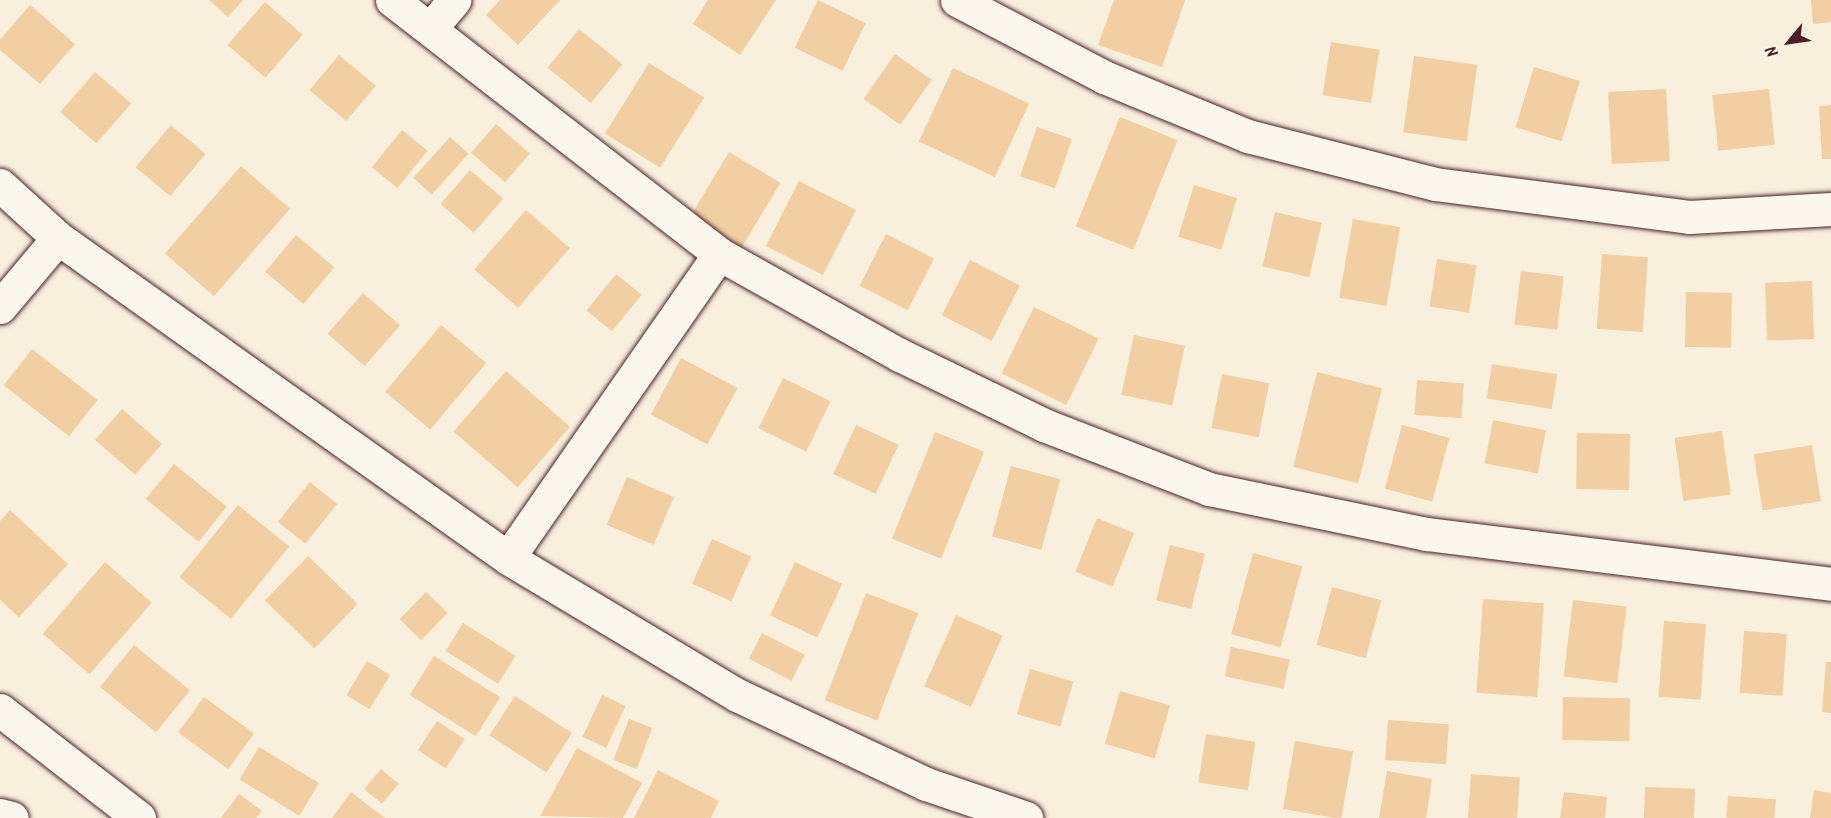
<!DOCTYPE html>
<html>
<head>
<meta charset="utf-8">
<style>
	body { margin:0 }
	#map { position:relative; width:1831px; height:818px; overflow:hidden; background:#f9efdd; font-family:Kalam,sans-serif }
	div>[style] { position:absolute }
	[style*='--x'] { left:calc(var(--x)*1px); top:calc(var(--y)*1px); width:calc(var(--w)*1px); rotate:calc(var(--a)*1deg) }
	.building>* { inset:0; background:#f1cfa2; transform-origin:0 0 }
	.roads { filter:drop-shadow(0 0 2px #4a1f2b) drop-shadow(0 0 2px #4a1f2b) }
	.minor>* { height:33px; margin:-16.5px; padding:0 16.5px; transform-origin:16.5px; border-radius:16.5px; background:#fbf7ec }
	span { translate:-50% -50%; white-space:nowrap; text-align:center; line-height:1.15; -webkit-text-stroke:6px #fbf7ec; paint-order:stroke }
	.north { position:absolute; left:1759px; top:12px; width:60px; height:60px; -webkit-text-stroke:4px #fbf7ec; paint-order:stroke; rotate:241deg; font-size:16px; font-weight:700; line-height:24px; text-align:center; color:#4a1f2b }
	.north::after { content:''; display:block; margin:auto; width:21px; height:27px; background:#4a1f2b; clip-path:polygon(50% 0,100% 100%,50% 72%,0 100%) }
</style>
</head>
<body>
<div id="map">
	<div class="building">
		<i style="clip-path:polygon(209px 0,243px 0,228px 17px)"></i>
		<i style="clip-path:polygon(500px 0,560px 0,518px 45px,486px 15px)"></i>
		<i style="clip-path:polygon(708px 0,776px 0,740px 55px,693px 24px)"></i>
		<i style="left:818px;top:0;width:53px;height:53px;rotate:26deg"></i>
		<i style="clip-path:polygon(1114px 0,1185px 0,1162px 67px,1098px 45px)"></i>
		<i style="clip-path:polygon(1811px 0,1831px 0,1831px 22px,1813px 24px)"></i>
		<i style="left:265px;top:2px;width:50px;height:57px;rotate:41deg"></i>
		<i style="clip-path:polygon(30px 5px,75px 44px,40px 84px,0 50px,0 40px)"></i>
		<i style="left:579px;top:29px;width:56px;height:50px;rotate:39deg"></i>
		<i style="left:1331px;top:42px;width:49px;height:54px;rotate:9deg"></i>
		<i style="left:895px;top:54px;width:45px;height:55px;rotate:35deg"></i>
		<i style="left:339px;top:55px;width:48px;height:46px;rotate:40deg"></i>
		<i style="left:1414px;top:56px;width:64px;height:77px;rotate:8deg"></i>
		<i style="left:649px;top:63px;width:65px;height:83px;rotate:32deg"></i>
		<i style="left:1534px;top:67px;width:48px;height:63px;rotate:17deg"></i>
		<i style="left:953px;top:68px;width:84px;height:81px;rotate:25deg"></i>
		<i style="left:95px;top:72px;width:48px;height:53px;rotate:41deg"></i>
		<i style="left:1666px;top:89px;width:72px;height:58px;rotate:87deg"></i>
		<i style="left:1769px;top:89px;width:56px;height:57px;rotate:84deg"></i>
		<i style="clip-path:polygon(1831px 105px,1831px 159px,1822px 159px,1819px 106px)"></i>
		<i style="left:1120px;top:117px;width:62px;height:118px;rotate:22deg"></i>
		<i style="left:496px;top:124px;width:45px;height:38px;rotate:41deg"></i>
		<i style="left:171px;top:125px;width:45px;height:55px;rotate:40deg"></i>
		<i style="left:1037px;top:127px;width:37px;height:52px;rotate:19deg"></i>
		<i style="left:402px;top:130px;width:33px;height:48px;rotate:39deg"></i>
		<i style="left:450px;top:137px;width:25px;height:55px;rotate:42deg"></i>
		<i style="left:729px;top:152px;width:60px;height:76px;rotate:31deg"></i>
		<i style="left:241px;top:166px;width:65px;height:116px;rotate:41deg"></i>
		<i style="left:470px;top:170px;width:44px;height:45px;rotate:41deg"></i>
		<i style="left:799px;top:181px;width:64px;height:73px;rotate:27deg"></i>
		<i style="left:1194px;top:185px;width:45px;height:54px;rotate:17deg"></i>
		<i style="left:526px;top:210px;width:58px;height:79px;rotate:41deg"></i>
		<i style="left:1275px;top:212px;width:48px;height:56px;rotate:13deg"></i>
		<i style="left:1353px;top:219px;width:48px;height:80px;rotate:10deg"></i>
		<i style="left:886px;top:234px;width:54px;height:58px;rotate:27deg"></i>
		<i style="left:296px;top:235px;width:50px;height:48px;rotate:40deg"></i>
		<i style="left:1602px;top:254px;width:46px;height:75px;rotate:4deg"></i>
		<i style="left:1437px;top:259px;width:40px;height:48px;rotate:9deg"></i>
		<i style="left:970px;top:260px;width:56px;height:62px;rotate:27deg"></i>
		<i style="left:1521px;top:271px;width:43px;height:54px;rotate:7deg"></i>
		<i style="left:616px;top:274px;width:33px;height:47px;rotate:39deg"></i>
		<i style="left:1812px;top:281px;width:58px;height:47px;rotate:88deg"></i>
		<i style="left:1686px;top:292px;width:46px;height:55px;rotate:1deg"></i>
		<i style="left:363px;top:293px;width:49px;height:54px;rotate:41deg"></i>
		<i style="left:1034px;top:307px;width:72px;height:74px;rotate:26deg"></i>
		<i style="left:441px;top:325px;width:59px;height:87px;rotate:40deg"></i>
		<i style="left:1134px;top:335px;width:52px;height:61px;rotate:12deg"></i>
		<i style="left:32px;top:349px;width:83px;height:46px;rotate:38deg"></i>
		<i style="left:681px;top:358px;width:64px;height:64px;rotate:28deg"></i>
		<i style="left:1492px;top:364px;width:66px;height:35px;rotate:9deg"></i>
		<i style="left:506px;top:371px;width:85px;height:80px;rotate:41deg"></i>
		<i style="left:1317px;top:372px;width:67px;height:98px;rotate:14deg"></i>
		<i style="left:1222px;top:374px;width:48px;height:55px;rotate:11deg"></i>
		<i style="left:783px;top:378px;width:53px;height:56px;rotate:26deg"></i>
		<i style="left:1417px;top:380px;width:47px;height:35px;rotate:4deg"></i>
		<i style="left:122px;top:409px;width:53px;height:41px;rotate:41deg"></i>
		<i style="left:1493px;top:420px;width:54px;height:44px;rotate:11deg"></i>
		<i style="left:856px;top:425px;width:47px;height:54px;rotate:25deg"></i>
		<i style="left:1402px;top:425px;width:49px;height:66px;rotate:15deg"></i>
		<i style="left:1722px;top:431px;width:64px;height:48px;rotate:82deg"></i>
		<i style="left:935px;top:432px;width:53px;height:115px;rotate:22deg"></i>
		<i style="left:1577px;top:433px;width:53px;height:56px;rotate:1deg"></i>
		<i style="left:1812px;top:445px;width:57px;height:59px;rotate:81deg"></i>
		<i style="left:174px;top:464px;width:68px;height:45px;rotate:39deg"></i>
		<i style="left:1011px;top:466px;width:51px;height:73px;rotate:15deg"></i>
		<i style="left:627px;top:477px;width:51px;height:52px;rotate:23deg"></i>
		<i style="left:310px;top:482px;width:35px;height:51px;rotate:39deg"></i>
		<i style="left:238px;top:505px;width:66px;height:93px;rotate:39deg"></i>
		<i style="clip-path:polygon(10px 510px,68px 564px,19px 617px,0 600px,0 521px)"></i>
		<i style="left:1097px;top:518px;width:40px;height:58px;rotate:22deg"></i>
		<i style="left:712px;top:539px;width:43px;height:49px;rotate:24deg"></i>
		<i style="left:1170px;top:545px;width:36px;height:57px;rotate:14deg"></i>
		<i style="left:1253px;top:553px;width:51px;height:84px;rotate:15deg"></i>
		<i style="left:308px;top:556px;width:69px;height:62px;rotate:44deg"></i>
		<i style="left:105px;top:562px;width:62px;height:95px;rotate:41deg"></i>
		<i style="left:795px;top:562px;width:52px;height:59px;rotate:25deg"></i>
		<i style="left:1332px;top:587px;width:51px;height:60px;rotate:15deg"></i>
		<i style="left:426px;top:592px;width:30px;height:38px;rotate:44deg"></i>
		<i style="left:866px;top:593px;width:56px;height:115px;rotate:21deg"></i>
		<i style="left:1483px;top:599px;width:61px;height:94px;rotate:4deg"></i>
		<i style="left:1573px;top:600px;width:54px;height:77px;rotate:7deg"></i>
		<i style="left:956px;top:615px;width:51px;height:78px;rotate:24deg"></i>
		<i style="left:1664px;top:621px;width:42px;height:76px;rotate:4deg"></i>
		<i style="left:463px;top:623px;width:62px;height:33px;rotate:32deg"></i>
		<i style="left:1744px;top:631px;width:43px;height:62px;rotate:4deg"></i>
		<i style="left:762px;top:633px;width:48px;height:29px;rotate:27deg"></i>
		<i style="left:134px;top:645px;width:72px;height:54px;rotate:39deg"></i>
		<i style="left:1231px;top:647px;width:60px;height:30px;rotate:12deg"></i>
		<i style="left:434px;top:656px;width:78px;height:46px;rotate:32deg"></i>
		<i style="left:367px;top:661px;width:27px;height:40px;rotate:31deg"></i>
		<i style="clip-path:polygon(1826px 662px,1831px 662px,1831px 713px,1822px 712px)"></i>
		<i style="left:1030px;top:669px;width:45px;height:47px;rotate:16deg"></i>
		<i style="left:1120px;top:691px;width:52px;height:55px;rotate:16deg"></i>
		<i style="left:602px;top:695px;width:26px;height:46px;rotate:25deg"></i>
		<i style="left:515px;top:696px;width:68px;height:47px;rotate:33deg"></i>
		<i style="left:204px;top:697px;width:62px;height:44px;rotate:36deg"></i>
		<i style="left:1563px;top:697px;width:67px;height:43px;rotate:1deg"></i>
		<i style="left:629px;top:719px;width:25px;height:44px;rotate:21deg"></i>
		<i style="left:1388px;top:720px;width:61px;height:40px;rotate:4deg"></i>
		<i style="left:437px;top:721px;width:33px;height:35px;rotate:33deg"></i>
		<i style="left:1206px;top:734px;width:50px;height:49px;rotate:9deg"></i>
		<i style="left:1295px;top:741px;width:59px;height:69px;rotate:10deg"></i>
		<i style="left:259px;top:747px;width:70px;height:38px;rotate:31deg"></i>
		<i style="clip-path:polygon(577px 748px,642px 783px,623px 818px,540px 816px)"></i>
		<i style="left:381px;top:769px;width:23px;height:26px;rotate:40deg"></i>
		<i style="clip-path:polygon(658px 770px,719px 801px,711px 818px,634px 818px)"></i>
		<i style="clip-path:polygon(1387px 771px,1432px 779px,1426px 818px,1379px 818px)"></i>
		<i style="left:1471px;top:774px;width:49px;height:44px;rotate:4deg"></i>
		<i style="left:1645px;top:787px;width:50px;height:31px;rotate:2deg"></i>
		<i style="clip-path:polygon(1814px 790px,1831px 793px,1831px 818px,1810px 818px)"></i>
		<i style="clip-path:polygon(351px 792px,385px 818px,332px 818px)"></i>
		<i style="clip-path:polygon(1564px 792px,1607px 797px,1605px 818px,1560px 818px)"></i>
		<i style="clip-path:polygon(239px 794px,262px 811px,256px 818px,221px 818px)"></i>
		<i style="left:1728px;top:796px;width:48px;height:22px;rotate:4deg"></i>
	</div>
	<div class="roads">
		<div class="minor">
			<i style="--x:392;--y:0;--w:414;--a:37.8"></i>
			<i style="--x:719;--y:254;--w:207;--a:29.2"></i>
			<i style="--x:900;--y:355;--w:160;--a:25.9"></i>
			<i style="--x:1044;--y:425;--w:177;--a:21.2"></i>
			<i style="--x:1209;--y:489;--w:222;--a:11.7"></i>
			<i style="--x:1426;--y:534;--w:408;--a:7"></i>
			<i style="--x:957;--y:0;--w:166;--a:27.6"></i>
			<i style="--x:1104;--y:77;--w:156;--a:22.3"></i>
			<i style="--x:1248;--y:136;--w:193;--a:14.4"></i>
			<i style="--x:1435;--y:184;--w:256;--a:7.4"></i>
			<i style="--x:1689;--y:217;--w:142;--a:-3.2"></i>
			<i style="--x:430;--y:29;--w:38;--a:-50"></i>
			<i style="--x:0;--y:185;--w:79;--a:42.4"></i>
			<i style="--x:58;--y:238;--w:552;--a:35.42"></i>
			<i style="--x:508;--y:558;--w:267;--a:30.9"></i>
			<i style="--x:737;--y:695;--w:209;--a:25.2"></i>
			<i style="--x:926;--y:784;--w:106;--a:18.8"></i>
			<i style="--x:0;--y:307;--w:90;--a:-50"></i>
			<i style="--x:508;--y:558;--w:370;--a:-55.2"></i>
			<i style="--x:0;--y:710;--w:176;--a:37.8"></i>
			<i style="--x:0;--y:815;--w:12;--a:14"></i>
		</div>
	</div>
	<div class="north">N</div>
</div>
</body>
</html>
